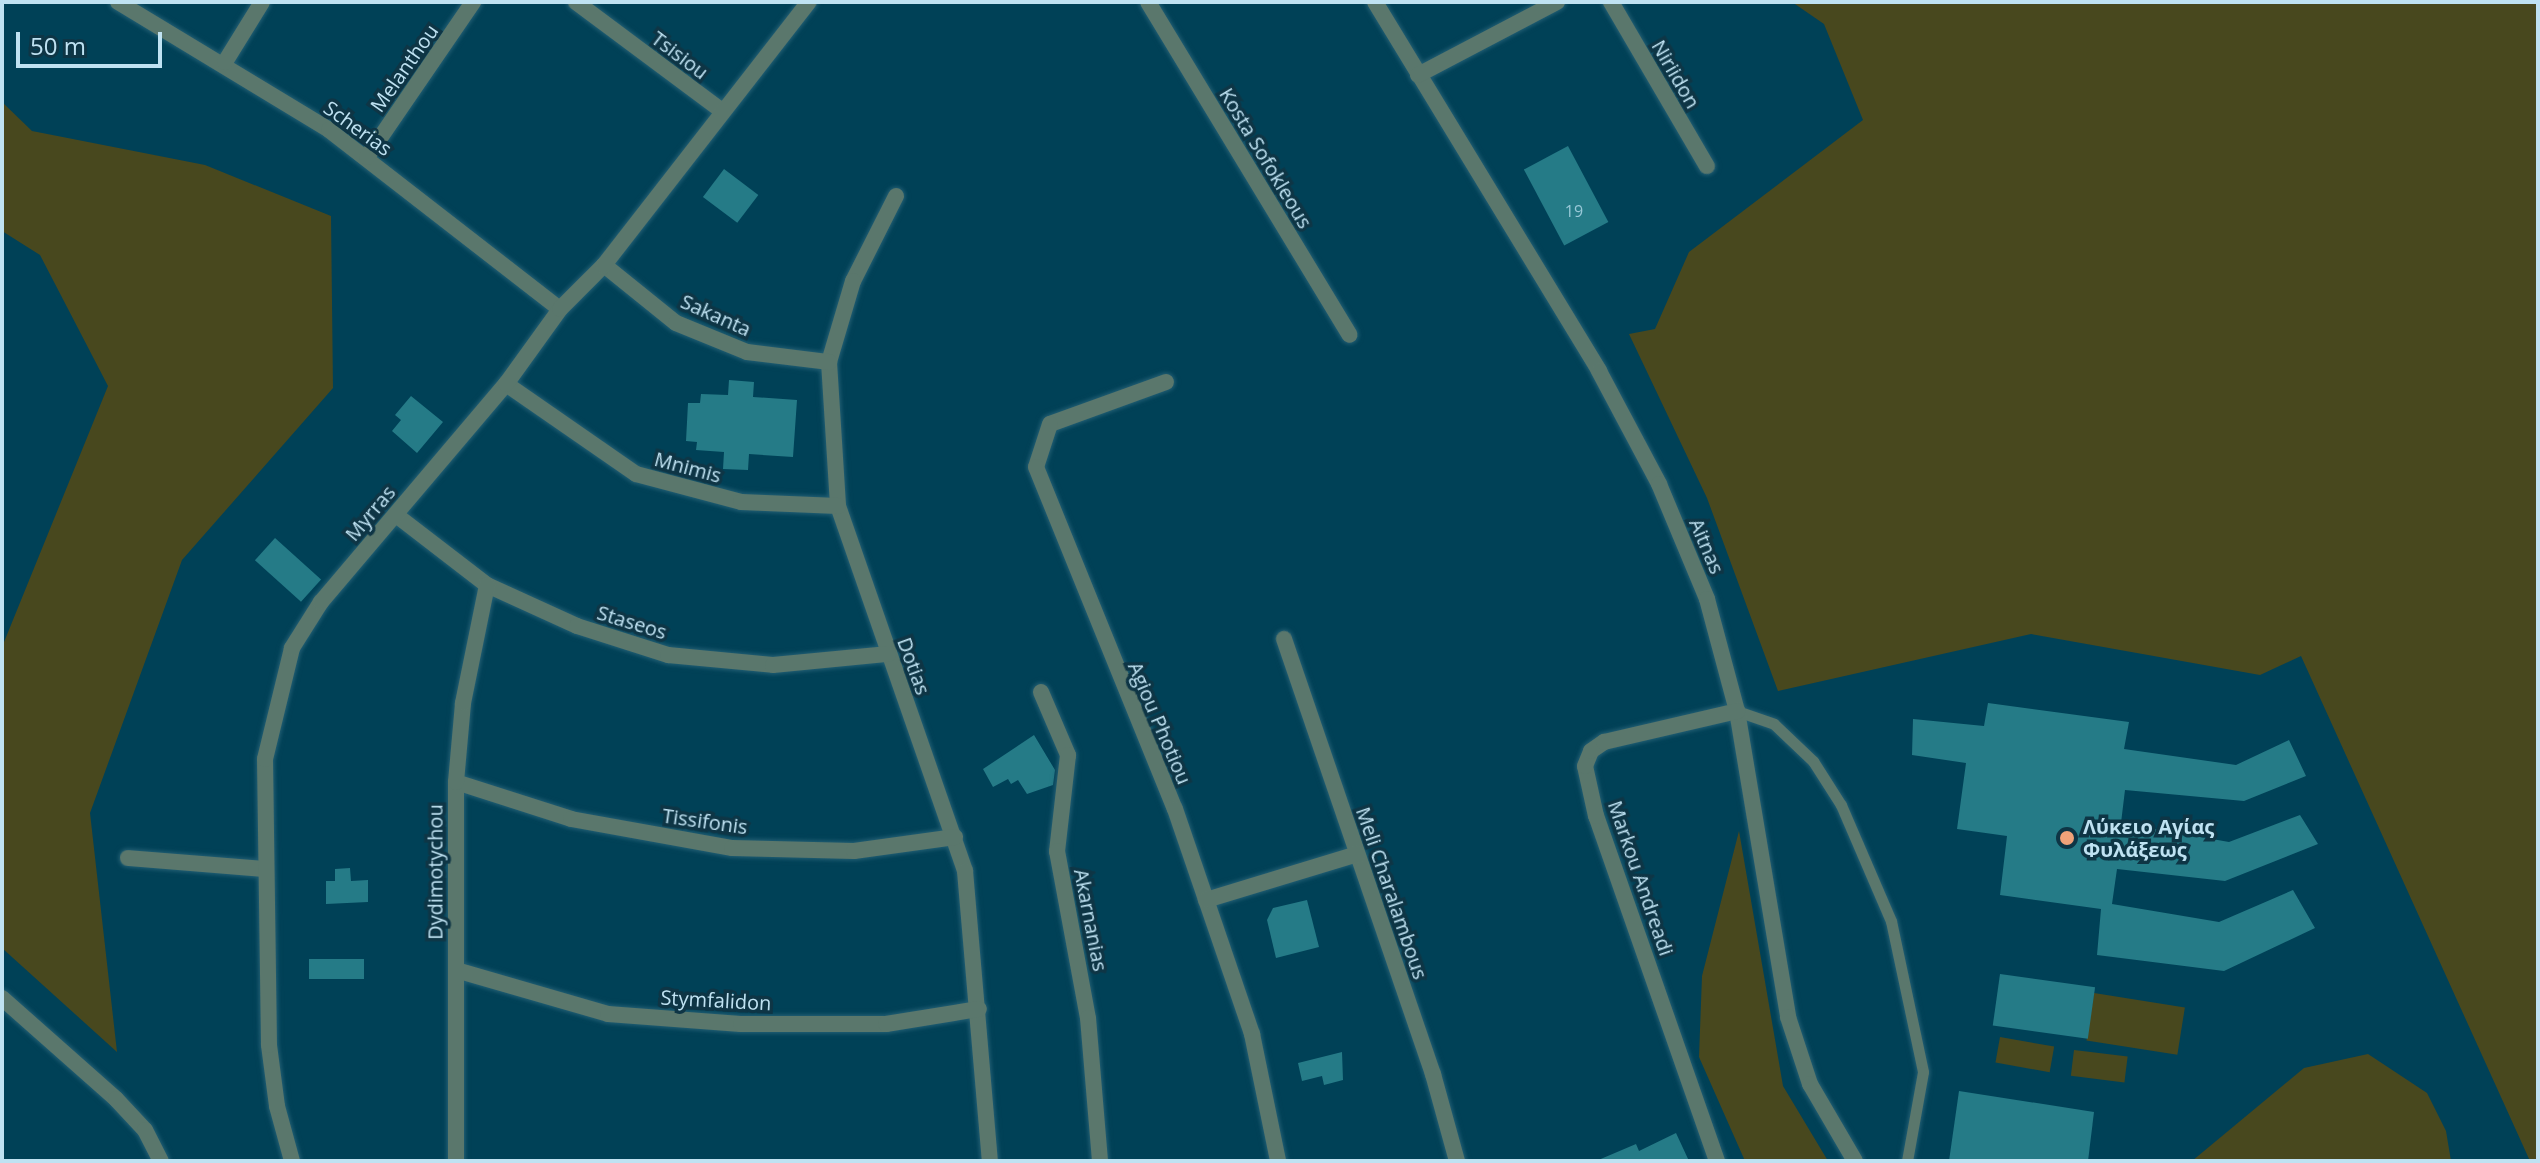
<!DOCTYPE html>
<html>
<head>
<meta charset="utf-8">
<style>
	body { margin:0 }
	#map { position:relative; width:2540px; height:1163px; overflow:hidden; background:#004157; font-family:"Open Sans",sans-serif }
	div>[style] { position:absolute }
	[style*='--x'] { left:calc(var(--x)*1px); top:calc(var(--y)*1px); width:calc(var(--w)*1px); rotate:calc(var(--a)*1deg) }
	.green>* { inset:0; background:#48481e; transform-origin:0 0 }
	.building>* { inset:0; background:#257b87; transform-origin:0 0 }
	.roads { filter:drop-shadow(0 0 2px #225e73) drop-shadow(0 0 2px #225e73) }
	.lane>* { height:11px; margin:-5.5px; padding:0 5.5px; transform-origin:5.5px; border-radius:5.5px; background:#5a776c }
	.street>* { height:16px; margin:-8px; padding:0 8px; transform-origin:8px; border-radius:8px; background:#5a776c }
	.dots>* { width:22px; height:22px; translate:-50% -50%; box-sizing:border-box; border:4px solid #0e3545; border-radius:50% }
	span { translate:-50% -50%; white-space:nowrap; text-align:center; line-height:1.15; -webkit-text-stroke:7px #0e3545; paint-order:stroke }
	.number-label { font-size:16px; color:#98c8d7 }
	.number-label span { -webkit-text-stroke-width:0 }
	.street-label { font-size:20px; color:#bfe2f2 }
	.poi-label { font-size:20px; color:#bfe2f2; font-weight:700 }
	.left { translate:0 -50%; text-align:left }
	.frame { position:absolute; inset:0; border:4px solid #bfe2f2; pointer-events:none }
	.scale { position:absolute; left:16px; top:32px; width:146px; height:36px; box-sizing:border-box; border:4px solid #bfe2f2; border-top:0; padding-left:10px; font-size:24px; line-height:28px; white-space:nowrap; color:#bfe2f2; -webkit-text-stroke:6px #0e3545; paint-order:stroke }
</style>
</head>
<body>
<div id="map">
	<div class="green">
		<i style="clip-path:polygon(1792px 2px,2538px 2px,2538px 1161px,2530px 1161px,2301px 656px,2260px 675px,2031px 634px,1778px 691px,1707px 498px,1629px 334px,1655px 329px,1689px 252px,1863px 120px,1824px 24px)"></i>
		<i style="clip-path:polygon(2px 102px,32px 131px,205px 165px,331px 216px,333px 388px,182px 560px,90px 813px,117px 1052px,2px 948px,2px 647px,108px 386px,40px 255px,2px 231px)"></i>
		<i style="clip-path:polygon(1739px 831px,1783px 1086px,1828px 1161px,1745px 1161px,1699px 1057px,1702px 976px)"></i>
		<i style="left:2094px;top:993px;width:92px;height:48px;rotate:9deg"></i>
		<i style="left:2000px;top:1037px;width:55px;height:26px;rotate:10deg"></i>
		<i style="left:2074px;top:1050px;width:54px;height:26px;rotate:7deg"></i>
		<i style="clip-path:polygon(2368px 1054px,2427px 1093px,2446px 1131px,2451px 1161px,2192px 1161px,2304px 1068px)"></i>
	</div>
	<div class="building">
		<i style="left:1568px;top:146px;width:86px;height:50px;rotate:62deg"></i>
		<i style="left:724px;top:169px;width:43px;height:35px;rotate:37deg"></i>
		<i style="clip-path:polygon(729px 380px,754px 382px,753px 397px,797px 400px,793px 457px,749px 454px,748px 470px,723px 469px,724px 452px,696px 450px,697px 442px,686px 441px,688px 403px,700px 403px,701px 394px,728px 395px)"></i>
		<i style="clip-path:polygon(411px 396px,443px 422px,417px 453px,392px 431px,401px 420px,395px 415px)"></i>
		<i style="left:275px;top:538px;width:62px;height:30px;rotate:42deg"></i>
		<i style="clip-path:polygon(1988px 703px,2129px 722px,2124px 749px,2236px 765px,2289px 740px,2306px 776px,2244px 801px,2125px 790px,2121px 823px,2229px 842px,2300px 815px,2318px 844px,2225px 881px,2117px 869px,2112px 904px,2219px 922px,2293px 890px,2315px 928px,2224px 971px,2097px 955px,2101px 909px,2000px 895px,2007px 836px,1957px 829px,1966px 763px,1912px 755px,1913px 719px,1984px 726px)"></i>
		<i style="clip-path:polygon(1034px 735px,1055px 770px,1053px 785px,1027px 794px,1018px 780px,1011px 784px,1008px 779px,993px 787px,983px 769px)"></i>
		<i style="clip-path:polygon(350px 868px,351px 881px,368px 880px,368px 902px,326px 904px,326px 881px,335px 881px,335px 869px)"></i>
		<i style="clip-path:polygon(1307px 900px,1319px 947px,1276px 958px,1267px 920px,1273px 908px)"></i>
		<i style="left:309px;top:959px;width:55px;height:20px"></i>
		<i style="left:2000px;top:974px;width:96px;height:52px;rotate:8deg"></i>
		<i style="clip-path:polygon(1342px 1052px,1343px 1080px,1324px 1085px,1322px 1076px,1302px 1081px,1298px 1063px)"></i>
		<i style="clip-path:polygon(1959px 1091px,2094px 1112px,2088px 1161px,1949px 1161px)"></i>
		<i style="clip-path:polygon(1676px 1133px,1689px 1161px,1596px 1161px,1636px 1144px,1639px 1151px)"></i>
	</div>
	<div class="roads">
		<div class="lane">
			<i style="--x:1737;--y:711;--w:39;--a:19"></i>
			<i style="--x:1774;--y:724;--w:54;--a:43.5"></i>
			<i style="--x:1813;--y:761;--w:52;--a:57.5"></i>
			<i style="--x:1841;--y:805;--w:126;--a:66.7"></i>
			<i style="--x:1891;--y:921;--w:154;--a:78"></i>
			<i style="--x:1923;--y:1072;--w:90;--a:100.2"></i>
		</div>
		<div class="street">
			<i style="--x:118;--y:2;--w:247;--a:31.2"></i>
			<i style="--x:329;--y:130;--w:292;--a:37.8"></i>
			<i style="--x:576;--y:2;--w:182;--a:36.7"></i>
			<i style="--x:1148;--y:2;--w:389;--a:58.8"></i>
			<i style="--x:1375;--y:2;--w:432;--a:58.7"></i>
			<i style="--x:1599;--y:371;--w:128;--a:62"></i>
			<i style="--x:1659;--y:484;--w:125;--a:67.3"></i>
			<i style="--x:1707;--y:599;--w:116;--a:75"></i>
			<i style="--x:1737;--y:711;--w:310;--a:80.5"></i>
			<i style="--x:1788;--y:1017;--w:71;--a:71.8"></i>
			<i style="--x:1810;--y:1084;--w:89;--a:59.7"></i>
			<i style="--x:1611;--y:2;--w:190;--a:59.7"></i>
			<i style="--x:225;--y:62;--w:70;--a:-58.3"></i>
			<i style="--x:1418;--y:75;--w:157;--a:-27.7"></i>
			<i style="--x:367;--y:157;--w:188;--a:-55.6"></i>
			<i style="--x:896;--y:196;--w:95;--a:116.8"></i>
			<i style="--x:853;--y:281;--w:84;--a:106.5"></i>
			<i style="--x:829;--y:362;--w:144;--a:86.4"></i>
			<i style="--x:838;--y:506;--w:386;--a:70.8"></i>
			<i style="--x:965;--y:871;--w:291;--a:85.1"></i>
			<i style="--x:604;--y:265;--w:92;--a:38.9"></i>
			<i style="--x:676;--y:323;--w:77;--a:22.2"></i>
			<i style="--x:747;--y:352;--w:83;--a:7"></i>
			<i style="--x:1166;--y:382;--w:123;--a:160.1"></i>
			<i style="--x:1050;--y:424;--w:45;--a:108"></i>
			<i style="--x:1036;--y:467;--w:369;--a:67.9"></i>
			<i style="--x:1175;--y:809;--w:238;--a:71.1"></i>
			<i style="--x:1252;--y:1034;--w:130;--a:78.4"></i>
			<i style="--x:506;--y:384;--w:158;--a:34.7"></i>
			<i style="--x:636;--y:474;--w:109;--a:14.9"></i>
			<i style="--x:741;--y:502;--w:97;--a:2.4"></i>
			<i style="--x:396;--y:515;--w:115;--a:37.6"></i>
			<i style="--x:487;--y:585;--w:99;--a:24.5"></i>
			<i style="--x:577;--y:626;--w:96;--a:17.7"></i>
			<i style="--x:668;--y:655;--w:105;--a:5.4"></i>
			<i style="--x:773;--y:665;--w:116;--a:-5.5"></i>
			<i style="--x:1284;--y:639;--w:460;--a:71.1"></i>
			<i style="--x:1433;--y:1074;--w:90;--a:74.6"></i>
			<i style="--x:1041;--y:692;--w:69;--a:66.8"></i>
			<i style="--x:1068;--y:755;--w:97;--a:96.5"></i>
			<i style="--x:1057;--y:851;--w:170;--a:79.5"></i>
			<i style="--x:1088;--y:1018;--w:144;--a:85.2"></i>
			<i style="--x:456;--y:782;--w:121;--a:17.8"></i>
			<i style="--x:571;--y:819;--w:164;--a:10.2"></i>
			<i style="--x:732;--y:848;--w:122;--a:1.4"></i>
			<i style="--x:854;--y:851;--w:102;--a:-7.9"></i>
			<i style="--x:128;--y:858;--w:138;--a:4.6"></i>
			<i style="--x:1206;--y:900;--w:158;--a:-16.9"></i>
			<i style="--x:456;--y:970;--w:158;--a:16.1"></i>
			<i style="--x:608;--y:1014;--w:133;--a:4.3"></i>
			<i style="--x:741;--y:1024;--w:145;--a:0"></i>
			<i style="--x:886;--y:1024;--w:94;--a:-9.2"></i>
			<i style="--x:2;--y:998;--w:152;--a:41.5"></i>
			<i style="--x:116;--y:1099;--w:42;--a:46.9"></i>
			<i style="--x:145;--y:1130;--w:35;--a:63"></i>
			<i style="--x:292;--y:1161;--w:57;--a:-105.3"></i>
			<i style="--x:277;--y:1106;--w:62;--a:-97.5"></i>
			<i style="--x:269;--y:1045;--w:286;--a:-90.8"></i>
			<i style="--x:265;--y:759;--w:114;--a:-76.3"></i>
			<i style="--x:292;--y:648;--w:54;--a:-57.8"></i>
			<i style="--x:321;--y:602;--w:286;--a:-49.7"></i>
			<i style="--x:506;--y:384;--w:92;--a:-54.2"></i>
			<i style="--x:560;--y:309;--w:62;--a:-45"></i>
			<i style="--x:604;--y:265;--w:333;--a:-52.1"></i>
			<i style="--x:456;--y:1161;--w:379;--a:-90"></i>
			<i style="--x:456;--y:782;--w:79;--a:-84.9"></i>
			<i style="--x:463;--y:703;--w:120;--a:-78.5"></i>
			<i style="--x:1717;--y:1161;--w:366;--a:-109.3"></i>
			<i style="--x:1596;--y:816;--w:51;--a:-102.4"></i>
			<i style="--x:1585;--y:766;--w:16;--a:-68"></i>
			<i style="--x:1591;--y:751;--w:16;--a:-35"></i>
			<i style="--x:1604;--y:742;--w:137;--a:-13.1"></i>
		</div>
	</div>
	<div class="dots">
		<i style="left:2067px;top:838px;background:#f0a279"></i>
	</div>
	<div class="number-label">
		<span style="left:1574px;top:211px">19</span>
	</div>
	<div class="street-label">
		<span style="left:680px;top:55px;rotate:37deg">Tsisiou</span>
		<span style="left:404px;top:68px;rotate:-55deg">Melanthou</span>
		<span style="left:1676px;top:74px;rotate:60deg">Niriidon</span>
		<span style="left:358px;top:128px;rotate:36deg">Scherias</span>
		<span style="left:1266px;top:158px;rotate:59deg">Kosta Sofokleous</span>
		<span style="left:716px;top:315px;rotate:24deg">Sakanta</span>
		<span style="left:688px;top:467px;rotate:15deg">Mnimis</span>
		<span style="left:370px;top:513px;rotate:-50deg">Myrras</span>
		<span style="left:1707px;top:546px;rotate:67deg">Aitnas</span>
		<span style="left:632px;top:622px;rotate:17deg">Staseos</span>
		<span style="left:914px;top:666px;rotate:70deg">Dotias</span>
		<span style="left:1160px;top:723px;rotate:67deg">Agiou Photiou</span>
		<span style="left:705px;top:821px;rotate:8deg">Tissifonis</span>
		<span style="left:435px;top:872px;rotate:-90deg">Dydimotychou</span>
		<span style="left:1641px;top:878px;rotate:71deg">Markou Andreadi</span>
		<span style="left:1392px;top:893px;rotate:71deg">Meli Charalambous</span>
		<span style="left:1091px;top:920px;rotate:79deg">Akarnanias</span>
		<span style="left:716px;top:1000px;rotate:3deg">Stymfalidon</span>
	</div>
	<div class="poi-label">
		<span class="left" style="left:2083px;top:838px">Λύκειο Αγίας<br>Φυλάξεως</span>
	</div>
	<div class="frame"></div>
	<div class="scale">50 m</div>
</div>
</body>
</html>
